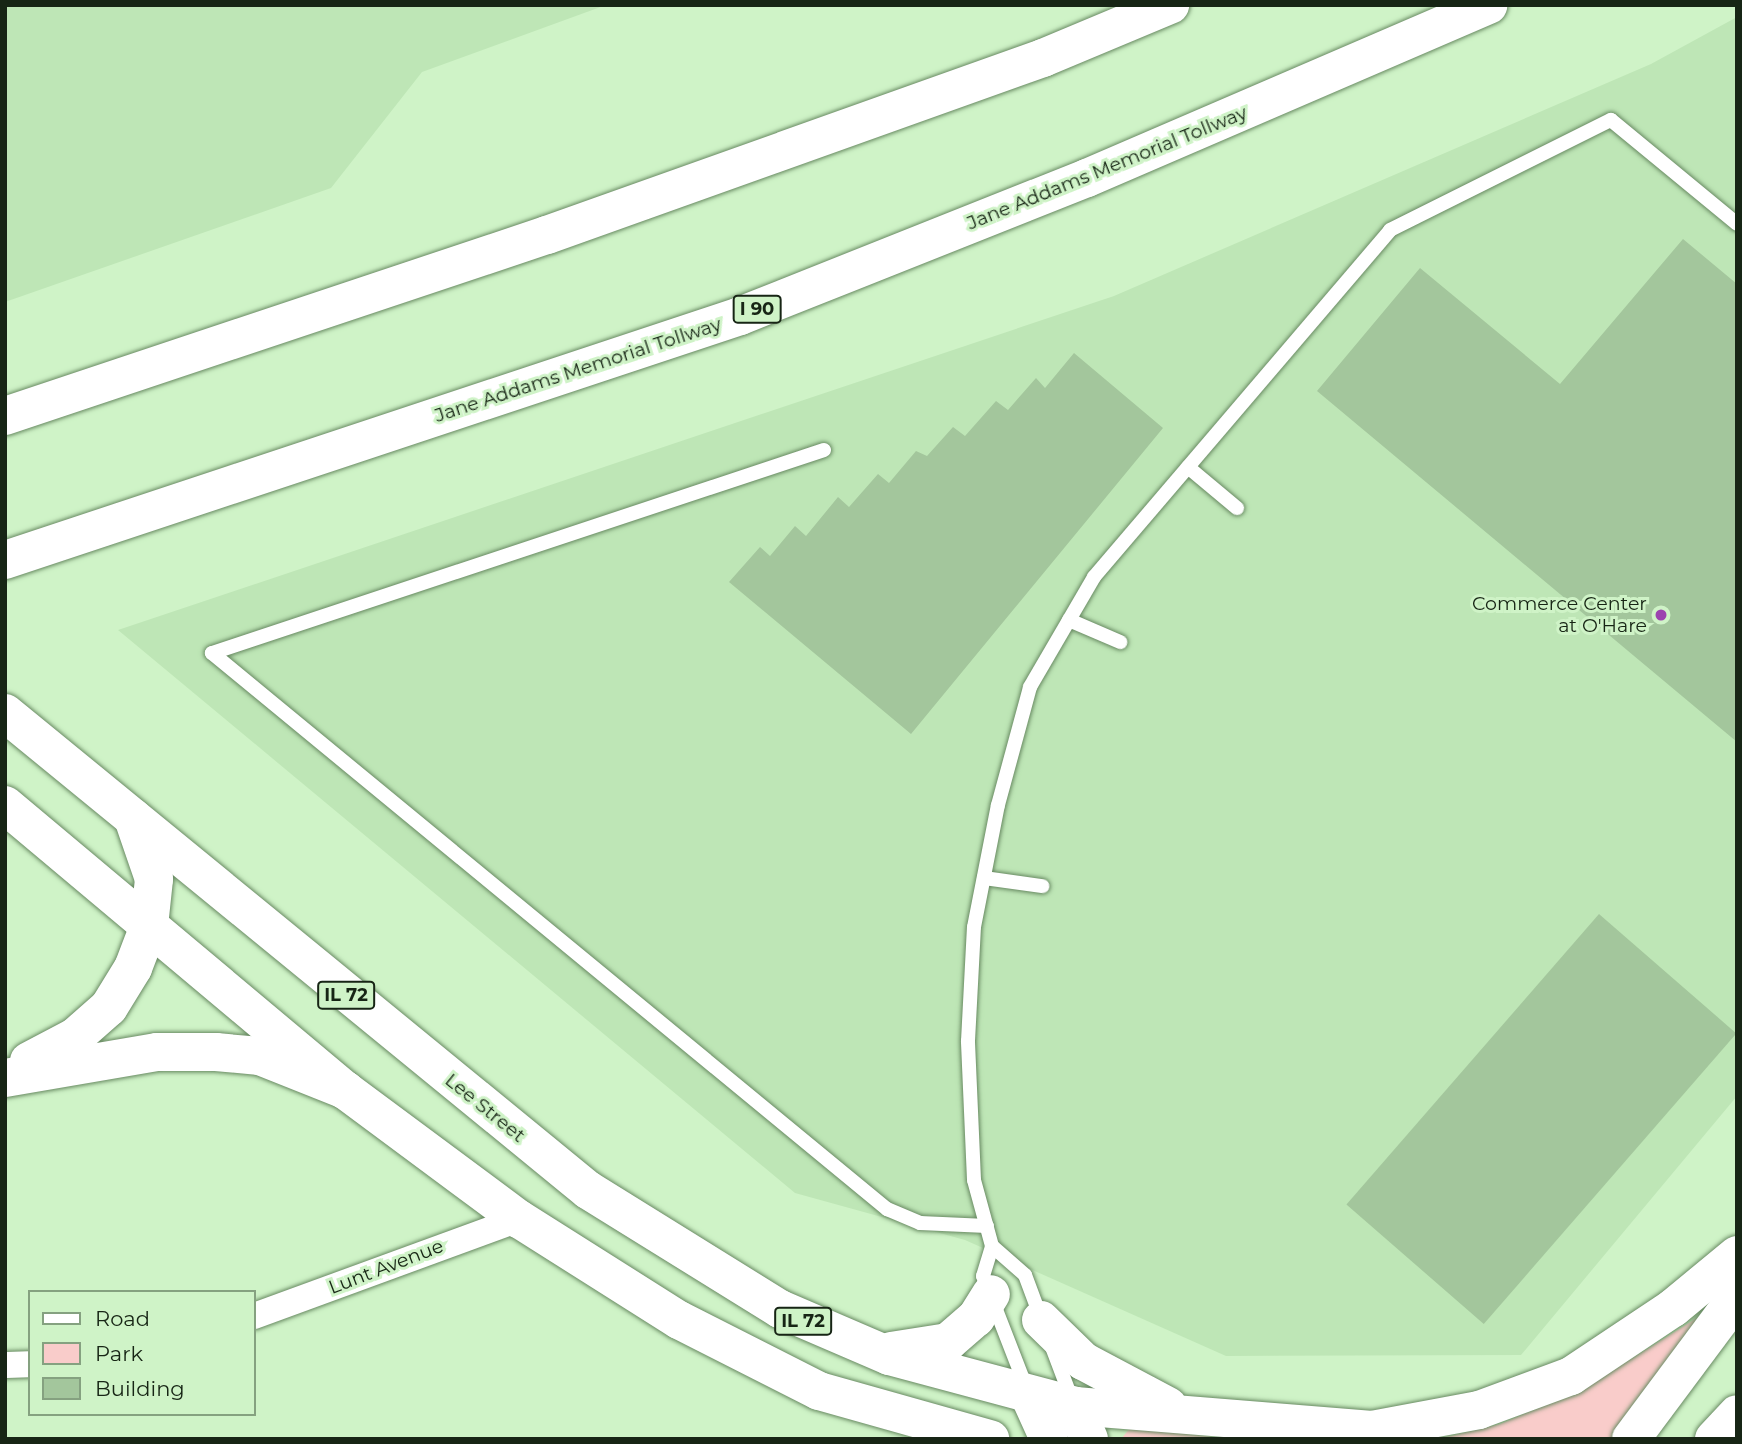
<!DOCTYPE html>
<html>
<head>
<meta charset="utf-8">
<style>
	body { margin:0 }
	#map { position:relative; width:1742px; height:1444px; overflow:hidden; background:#cff3c7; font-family:Montserrat,sans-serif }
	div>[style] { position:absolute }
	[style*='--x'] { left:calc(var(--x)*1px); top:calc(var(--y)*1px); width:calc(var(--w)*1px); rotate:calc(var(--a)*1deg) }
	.built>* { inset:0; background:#bee6b6 }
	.green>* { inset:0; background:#f9ccca }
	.building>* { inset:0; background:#a3c69c; transform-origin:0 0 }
	.roads { filter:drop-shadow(0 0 2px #688a62) drop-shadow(0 0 2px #688a62) }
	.service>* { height:14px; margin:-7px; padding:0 7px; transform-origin:7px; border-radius:7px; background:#fff }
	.minor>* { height:26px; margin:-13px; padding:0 13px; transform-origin:13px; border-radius:13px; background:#fff }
	.secondary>* { height:38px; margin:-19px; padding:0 19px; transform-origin:19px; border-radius:19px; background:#fff }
	.primary>* { height:38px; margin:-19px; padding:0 19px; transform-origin:19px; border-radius:19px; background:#fff }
	.motorway>* { height:38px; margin:-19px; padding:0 19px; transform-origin:19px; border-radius:19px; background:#fff }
	.dots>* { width:19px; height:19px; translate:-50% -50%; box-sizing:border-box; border:4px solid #cff3c7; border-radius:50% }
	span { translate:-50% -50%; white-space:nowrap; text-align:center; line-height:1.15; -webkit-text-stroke:6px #cff3c7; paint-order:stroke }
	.shield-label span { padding:2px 5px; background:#cff3c7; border:2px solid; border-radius:5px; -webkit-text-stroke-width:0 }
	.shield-label { font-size:18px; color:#172515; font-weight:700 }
	.street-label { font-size:19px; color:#172515 }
	.poi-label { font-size:19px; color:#172515 }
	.right { translate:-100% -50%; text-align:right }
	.frame { position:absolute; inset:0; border:7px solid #172515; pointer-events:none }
	.legend { position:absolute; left:28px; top:1290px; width:228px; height:126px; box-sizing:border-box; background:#cff3c7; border:2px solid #85a180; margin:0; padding:9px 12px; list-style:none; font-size:21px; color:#172515 }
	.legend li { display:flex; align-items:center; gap:14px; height:35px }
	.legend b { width:35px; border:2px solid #85a180 }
</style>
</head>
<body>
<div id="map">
	<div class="built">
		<i style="clip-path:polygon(5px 5px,606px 5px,422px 72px,331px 188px,5px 302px)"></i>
		<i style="clip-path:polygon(1737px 17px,1737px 1096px,1521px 1355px,1226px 1356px,965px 1240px,795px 1193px,118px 630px,1114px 296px,1651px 64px)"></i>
	</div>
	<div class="green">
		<i style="clip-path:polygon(1700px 1316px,1618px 1439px,1438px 1439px,1500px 1424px,1583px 1389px)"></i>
		<i style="clip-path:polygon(1131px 1427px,1229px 1439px,1121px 1439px)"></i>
	</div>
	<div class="building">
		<i style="clip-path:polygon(1683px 239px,1737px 284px,1737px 742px,1317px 391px,1420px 268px,1560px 384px)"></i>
		<i style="clip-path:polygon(1074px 353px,1163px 428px,911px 734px,729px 582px,760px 547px,770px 556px,795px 526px,806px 536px,838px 497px,849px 507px,878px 474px,889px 483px,916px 451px,927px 456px,953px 427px,965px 436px,996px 401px,1008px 410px,1036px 378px,1045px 388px)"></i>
		<i style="left:1599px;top:914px;width:182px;height:385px;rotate:41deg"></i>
	</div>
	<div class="roads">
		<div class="service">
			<i style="--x:824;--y:450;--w:645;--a:161.65"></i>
			<i style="--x:212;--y:653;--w:875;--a:39.48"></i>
			<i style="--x:887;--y:1209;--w:36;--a:23"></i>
			<i style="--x:920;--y:1223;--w:67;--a:2.6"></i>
			<i style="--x:1188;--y:467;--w:64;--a:39.9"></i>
			<i style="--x:1069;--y:620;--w:56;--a:23.3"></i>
			<i style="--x:984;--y:878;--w:59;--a:7.9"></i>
			<i style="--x:992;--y:1246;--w:44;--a:41.3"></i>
			<i style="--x:1025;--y:1275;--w:46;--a:69.6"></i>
			<i style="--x:1052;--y:1347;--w:57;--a:69.3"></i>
			<i style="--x:1026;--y:1387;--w:119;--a:-111.2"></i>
			<i style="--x:983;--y:1276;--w:31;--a:-73"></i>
			<i style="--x:992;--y:1246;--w:68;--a:-105.3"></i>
			<i style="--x:974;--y:1180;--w:139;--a:-92.5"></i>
			<i style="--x:968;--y:1041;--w:114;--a:-87"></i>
			<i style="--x:974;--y:927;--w:124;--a:-78.9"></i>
			<i style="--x:998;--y:805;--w:122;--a:-74.8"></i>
			<i style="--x:1030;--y:687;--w:127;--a:-59.8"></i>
			<i style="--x:1094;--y:577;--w:456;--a:-49.5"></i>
			<i style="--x:1390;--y:230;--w:247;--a:-26.5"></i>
			<i style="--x:1611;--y:120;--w:163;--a:39.5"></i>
		</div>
		<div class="minor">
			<i style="--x:254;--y:1316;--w:282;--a:-20.1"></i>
			<i style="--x:5;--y:1365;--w:25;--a:-2"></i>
		</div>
		<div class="secondary">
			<i style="--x:1029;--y:1395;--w:48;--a:65.6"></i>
			<i style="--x:1075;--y:1406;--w:36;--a:67"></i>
			<i style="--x:1631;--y:1439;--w:177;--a:-53.3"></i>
		</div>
		<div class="primary">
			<i style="--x:5;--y:713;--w:753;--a:39.29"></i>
			<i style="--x:588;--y:1190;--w:226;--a:31.8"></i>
			<i style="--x:780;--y:1309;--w:119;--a:23.3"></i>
			<i style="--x:889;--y:1356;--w:193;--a:15"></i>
			<i style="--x:1075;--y:1406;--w:298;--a:4.6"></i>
			<i style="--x:1372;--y:1430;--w:109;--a:-10.6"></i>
			<i style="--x:1479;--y:1410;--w:98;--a:-20.3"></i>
			<i style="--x:1571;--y:1376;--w:123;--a:-33.7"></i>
			<i style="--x:1673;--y:1308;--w:83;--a:-39.6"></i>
			<i style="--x:5;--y:805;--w:444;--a:40"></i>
			<i style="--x:345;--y:1090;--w:217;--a:36.6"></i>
			<i style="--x:519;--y:1219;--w:189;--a:32.3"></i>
			<i style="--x:679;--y:1320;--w:157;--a:26.9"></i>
			<i style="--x:819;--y:1391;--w:178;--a:15.7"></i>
			<i style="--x:1041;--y:1320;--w:59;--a:44.3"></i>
			<i style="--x:1083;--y:1361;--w:96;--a:27.9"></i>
			<i style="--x:891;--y:1351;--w:58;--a:-9"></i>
			<i style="--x:948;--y:1342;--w:37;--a:-41"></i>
			<i style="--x:976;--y:1318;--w:28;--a:-58"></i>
			<i style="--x:1714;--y:1439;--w:34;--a:-47"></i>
		</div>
		<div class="motorway">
			<i style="--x:5;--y:416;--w:571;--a:-18.47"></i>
			<i style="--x:547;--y:235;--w:527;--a:-19.64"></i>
			<i style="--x:1043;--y:58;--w:138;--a:-22.7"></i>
			<i style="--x:5;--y:560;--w:774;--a:-18.36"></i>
			<i style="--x:740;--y:316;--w:373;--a:-21.7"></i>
			<i style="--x:1087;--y:178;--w:437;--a:-23.3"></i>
			<i style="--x:29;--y:1061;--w:52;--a:-27.6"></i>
			<i style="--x:75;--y:1037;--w:45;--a:-41.4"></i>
			<i style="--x:109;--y:1007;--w:46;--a:-58.4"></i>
			<i style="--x:133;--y:968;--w:45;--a:-69.1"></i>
			<i style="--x:149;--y:926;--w:47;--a:-83.9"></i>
			<i style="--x:154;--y:879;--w:65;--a:-109"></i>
			<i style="--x:5;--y:1078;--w:154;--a:-9.7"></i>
			<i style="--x:157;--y:1052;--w:59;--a:0"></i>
			<i style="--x:216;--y:1052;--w:44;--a:5.2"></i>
			<i style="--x:260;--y:1056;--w:92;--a:21.8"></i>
		</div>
	</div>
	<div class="dots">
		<i style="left:1661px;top:615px;background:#9c43af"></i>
	</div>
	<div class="shield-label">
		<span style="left:757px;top:309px">I 90</span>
		<span style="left:346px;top:995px">IL 72</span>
		<span style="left:803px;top:1321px">IL 72</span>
	</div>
	<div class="street-label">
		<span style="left:1107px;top:168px;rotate:-22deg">Jane Addams Memorial Tollway</span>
		<span style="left:578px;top:370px;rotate:-18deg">Jane Addams Memorial Tollway</span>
		<span style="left:485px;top:1108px;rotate:39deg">Lee Street</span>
		<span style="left:386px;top:1267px;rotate:-21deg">Lunt Avenue</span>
	</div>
	<div class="poi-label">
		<span class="right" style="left:1647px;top:615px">Commerce Center<br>at O'Hare</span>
	</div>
	<div class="frame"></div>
	<ul class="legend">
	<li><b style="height:9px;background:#fff"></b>Road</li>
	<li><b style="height:19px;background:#f9ccca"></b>Park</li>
	<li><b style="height:19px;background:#a3c69c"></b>Building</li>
	</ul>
</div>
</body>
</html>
